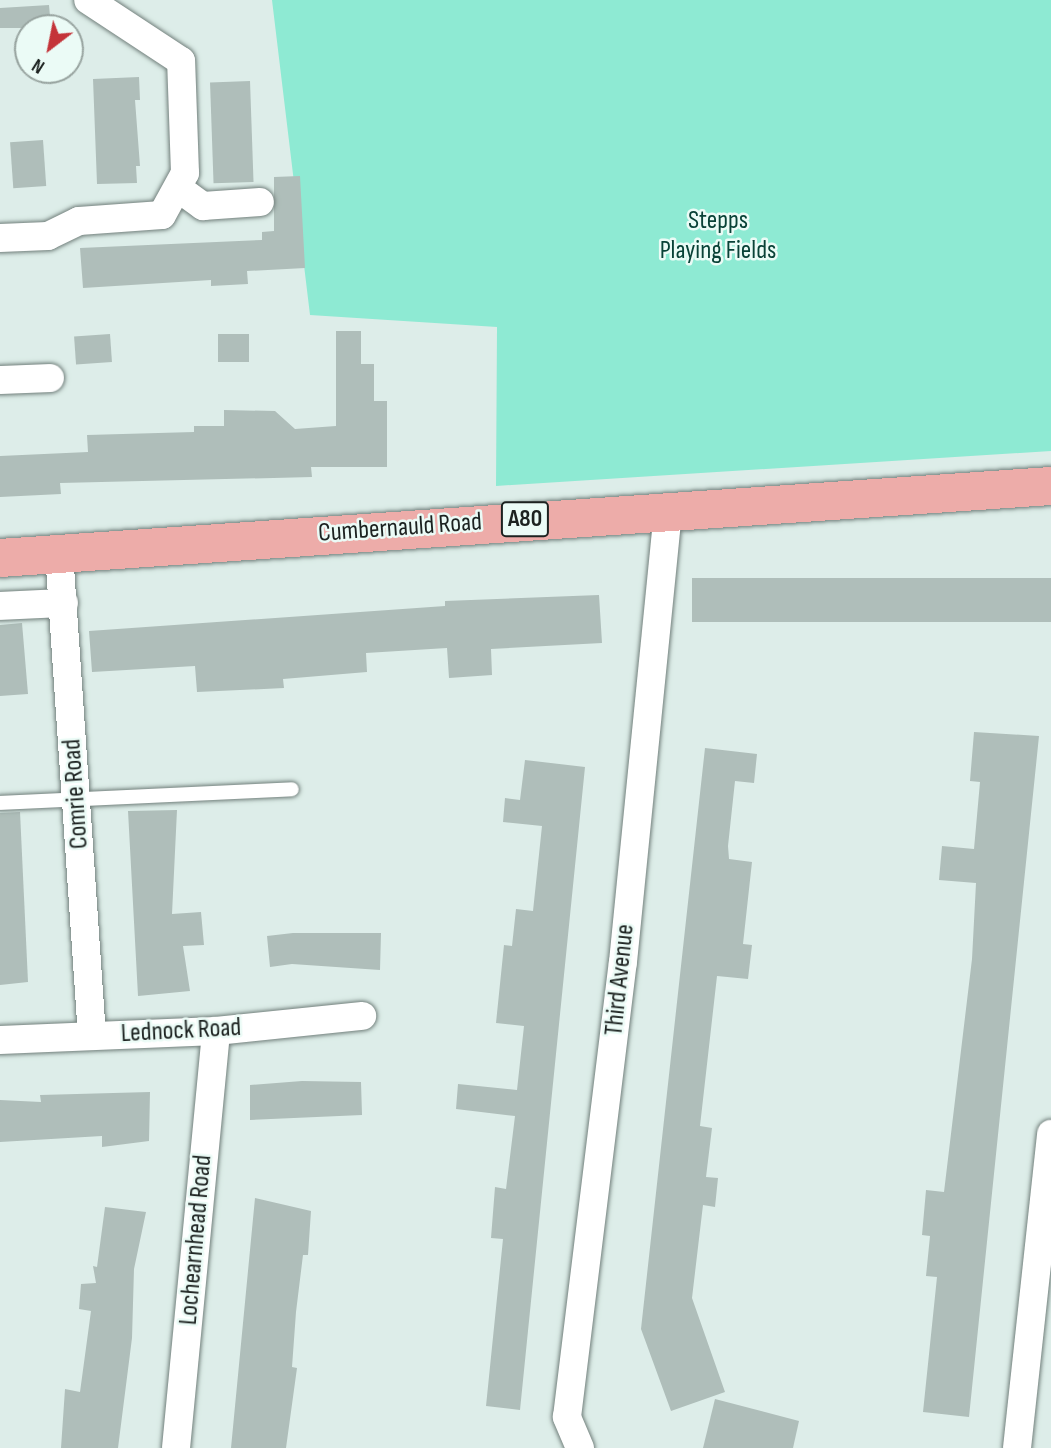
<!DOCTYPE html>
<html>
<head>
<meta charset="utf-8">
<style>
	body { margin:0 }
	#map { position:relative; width:1051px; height:1448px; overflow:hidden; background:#ddede9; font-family:"Sofia Sans Condensed",sans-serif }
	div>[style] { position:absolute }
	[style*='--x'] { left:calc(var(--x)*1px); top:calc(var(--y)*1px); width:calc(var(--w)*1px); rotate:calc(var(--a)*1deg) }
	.green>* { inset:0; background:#8eead3 }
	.building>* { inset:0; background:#afbeba; transform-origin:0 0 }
	.roads { filter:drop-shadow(0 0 2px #72807c) drop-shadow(0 0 2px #72807c) }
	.lane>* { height:14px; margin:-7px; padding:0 7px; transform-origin:7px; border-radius:7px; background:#fff }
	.street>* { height:28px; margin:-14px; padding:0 14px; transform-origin:14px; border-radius:14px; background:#fff }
	.primary>* { height:38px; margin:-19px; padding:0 19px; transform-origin:19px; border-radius:19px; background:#edaca9 }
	span { translate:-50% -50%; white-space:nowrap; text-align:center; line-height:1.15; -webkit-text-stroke:5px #ebfbf6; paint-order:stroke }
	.shield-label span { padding:2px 5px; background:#ebfbf6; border:2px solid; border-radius:5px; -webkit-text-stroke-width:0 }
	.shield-label { font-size:24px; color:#1c2220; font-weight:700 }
	.park-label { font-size:26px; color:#094237 }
	.street-label { font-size:26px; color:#1c2220 }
	.north { position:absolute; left:14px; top:14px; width:70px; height:70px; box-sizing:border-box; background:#ebfbf6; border:2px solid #98a4a0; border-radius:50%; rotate:212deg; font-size:19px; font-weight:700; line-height:28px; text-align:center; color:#1c2220 }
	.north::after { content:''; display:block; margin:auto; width:24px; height:32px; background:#c43439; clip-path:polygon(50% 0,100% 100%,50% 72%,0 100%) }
</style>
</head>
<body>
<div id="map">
	<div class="green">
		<i style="clip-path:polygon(272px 0,1051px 0,1051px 451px,496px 486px,497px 327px,310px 315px)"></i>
	</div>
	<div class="building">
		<i style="clip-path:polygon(49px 5px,51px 28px,0 28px,0 8px)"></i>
		<i style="clip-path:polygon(139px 77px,140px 100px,135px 100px,140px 166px,136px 166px,137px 183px,97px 184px,93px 79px)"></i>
		<i style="left:250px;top:81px;width:101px;height:40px;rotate:88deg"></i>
		<i style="left:43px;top:140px;width:46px;height:33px;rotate:86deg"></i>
		<i style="clip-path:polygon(300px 176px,305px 268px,247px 271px,248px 284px,211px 286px,211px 280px,83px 288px,80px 248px,262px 240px,262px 232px,274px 231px,274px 177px)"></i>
		<i style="clip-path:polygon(336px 331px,361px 331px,361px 364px,374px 364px,374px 401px,387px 401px,387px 467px,311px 467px,312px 477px,60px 483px,61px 494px,0 497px,0 456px,88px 452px,87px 435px,194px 432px,194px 426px,224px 426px,224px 410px,275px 411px,295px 429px,336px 426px)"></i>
		<i style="left:110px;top:334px;width:28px;height:36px;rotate:86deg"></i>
		<i style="left:249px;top:334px;width:28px;height:31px;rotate:90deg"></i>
		<i style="left:1051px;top:578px;width:44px;height:359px;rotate:90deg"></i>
		<i style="clip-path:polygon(599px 595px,602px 643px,491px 649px,492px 675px,449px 678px,447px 648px,366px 653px,367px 672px,283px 679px,284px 688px,197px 692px,195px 666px,92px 672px,89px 631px,445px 606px,445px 601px)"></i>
		<i style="clip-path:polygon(22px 623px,28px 694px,0 696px,0 625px)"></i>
		<i style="clip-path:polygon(974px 732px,1039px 736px,969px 1417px,923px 1412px,937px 1277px,926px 1276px,930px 1236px,922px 1235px,926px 1190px,944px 1192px,972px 959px,976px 883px,939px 880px,942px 846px,974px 849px,980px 782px,970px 781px)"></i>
		<i style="clip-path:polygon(705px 748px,757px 754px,754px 783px,735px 781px,728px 846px,729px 859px,752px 862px,743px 944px,752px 945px,748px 979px,717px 976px,700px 1126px,712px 1128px,706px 1177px,718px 1178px,715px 1207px,703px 1205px,692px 1298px,725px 1392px,671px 1411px,641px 1329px)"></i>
		<i style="clip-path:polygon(525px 760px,585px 767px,520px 1410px,486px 1406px,503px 1239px,491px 1238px,495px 1187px,506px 1189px,515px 1116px,456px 1109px,458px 1084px,517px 1090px,524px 1026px,496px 1023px,504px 945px,512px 946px,516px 909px,533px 911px,542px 826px,503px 822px,505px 798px,520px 800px)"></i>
		<i style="clip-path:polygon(177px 810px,172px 914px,201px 912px,204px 945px,183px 946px,190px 991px,138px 996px,128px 811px)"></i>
		<i style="clip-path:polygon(20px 812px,28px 982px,0 985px,0 813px)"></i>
		<i style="clip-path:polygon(293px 933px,381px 933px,380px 970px,292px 964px,270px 967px,267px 936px)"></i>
		<i style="clip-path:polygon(302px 1081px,361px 1082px,362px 1115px,250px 1120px,250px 1085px)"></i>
		<i style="clip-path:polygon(150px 1092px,149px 1141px,102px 1147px,102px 1136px,0 1142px,0 1100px,41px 1102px,40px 1095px)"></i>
		<i style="clip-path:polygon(255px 1198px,311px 1211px,308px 1255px,303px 1255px,296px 1312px,292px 1367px,297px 1368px,286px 1448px,231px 1448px)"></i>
		<i style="clip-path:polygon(105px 1207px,146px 1212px,134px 1269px,132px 1338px,118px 1448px,61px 1448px,65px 1389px,80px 1392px,91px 1311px,79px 1309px,81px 1284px,96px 1283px,93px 1266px,97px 1267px)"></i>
		<i style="clip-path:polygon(715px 1399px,799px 1421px,793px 1448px,703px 1448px)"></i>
	</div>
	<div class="roads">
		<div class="lane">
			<i style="--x:0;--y:803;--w:292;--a:-2.7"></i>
		</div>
		<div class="street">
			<i style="--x:178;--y:188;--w:31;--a:36"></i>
			<i style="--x:203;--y:206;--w:57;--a:-4"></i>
			<i style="--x:0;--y:238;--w:48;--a:-2.4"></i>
			<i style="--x:48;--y:236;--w:34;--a:-26"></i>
			<i style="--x:79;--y:221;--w:83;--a:-4.1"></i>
			<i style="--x:162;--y:215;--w:48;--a:-61.3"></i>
			<i style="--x:185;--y:173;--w:112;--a:-92"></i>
			<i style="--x:181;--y:61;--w:111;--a:-146.7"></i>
			<i style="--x:0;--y:380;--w:50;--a:-2.3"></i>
			<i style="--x:59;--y:552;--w:485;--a:86.1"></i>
			<i style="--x:0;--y:606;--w:64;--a:-2.7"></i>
			<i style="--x:0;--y:1040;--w:216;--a:-2.4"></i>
			<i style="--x:216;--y:1031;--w:147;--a:-5.9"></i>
			<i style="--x:176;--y:1448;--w:419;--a:-84.5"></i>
			<i style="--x:580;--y:1448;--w:34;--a:-113"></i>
			<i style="--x:567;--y:1417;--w:458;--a:-83"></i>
			<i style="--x:623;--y:962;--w:455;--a:-84.3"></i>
			<i style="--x:1017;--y:1448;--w:316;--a:-83.8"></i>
		</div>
		<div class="primary">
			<i style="--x:0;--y:558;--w:1053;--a:-3.92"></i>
		</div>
	</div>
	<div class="shield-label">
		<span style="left:525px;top:519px">A80</span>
	</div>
	<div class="park-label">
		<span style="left:718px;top:236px">Stepps<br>Playing Fields</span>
	</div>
	<div class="street-label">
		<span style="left:400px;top:528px;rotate:-4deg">Cumbernauld Road</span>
		<span style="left:76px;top:794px;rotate:-94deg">Comrie Road</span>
		<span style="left:620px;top:980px;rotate:-84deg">Third Avenue</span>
		<span style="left:181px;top:1031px;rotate:-3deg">Lednock Road</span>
		<span style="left:196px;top:1240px;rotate:-85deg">Lochearnhead Road</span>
	</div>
	<div class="north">N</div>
</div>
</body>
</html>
